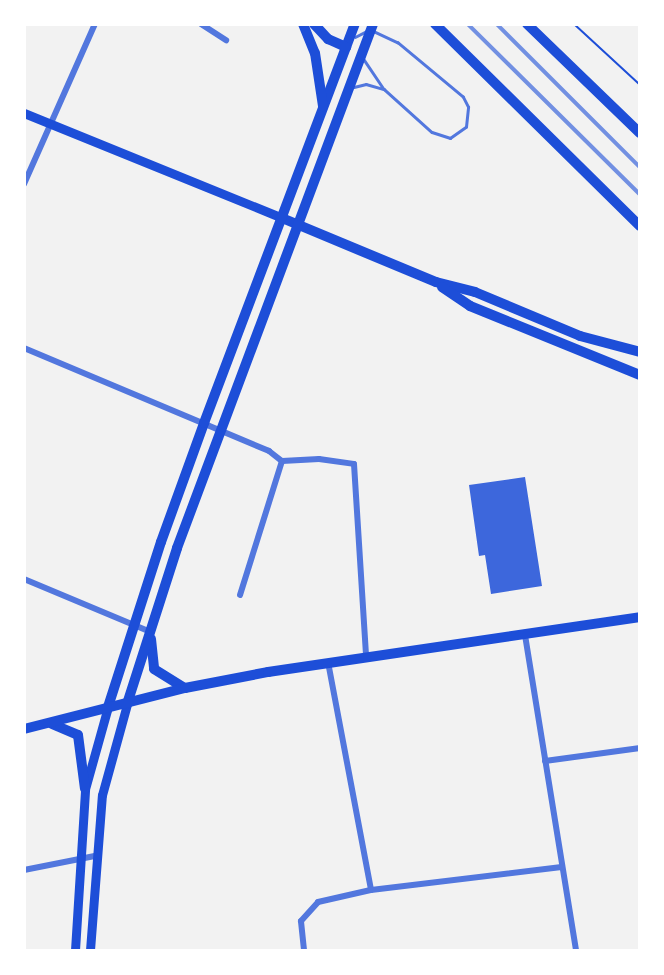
<!DOCTYPE html>
<html>
<head>
<meta charset="utf-8">
<style>
	body { margin:0 }
	#map { position:relative; width:664px; height:975px; overflow:hidden; background:#f2f2f2; font-family:"Noto Sans",sans-serif }
	div>[style] { position:absolute }
	[style*='--x'] { left:calc(var(--x)*1px); top:calc(var(--y)*1px); width:calc(var(--w)*1px); rotate:calc(var(--a)*1deg) }
	.building>* { inset:0; background:#3d67dc }
	.path>* { height:2px; margin:-1px; padding:0 1px; transform-origin:1px; border-radius:1px; background:#1d4ed8 }
	.service>* { height:2.5px; margin:-1.25px; padding:0 1.25px; transform-origin:1.25px; border-radius:1.25px; background:#5277de }
	.minor>* { height:6px; margin:-3px; padding:0 3px; transform-origin:3px; border-radius:3px; background:#5277de }
	.secondary>* { height:9px; margin:-4.5px; padding:0 4.5px; transform-origin:4.5px; border-radius:4.5px; background:#1d4ed8 }
	.primary>* { height:10px; margin:-5px; padding:0 5px; transform-origin:5px; border-radius:5px; background:#1d4ed8 }
	.motorway>* { height:10px; margin:-5px; padding:0 5px; transform-origin:5px; border-radius:5px; background:#1d4ed8 }
	.rail>* { height:3.5px; margin:-1.75px; padding:0 1.75px; transform-origin:1.75px; border-radius:1.75px; background:#7290e2 }
	span { translate:-50% -50%; white-space:nowrap; text-align:center; line-height:1.15; -webkit-text-stroke:5px #fff; paint-order:stroke }
	.frame { position:absolute; inset:0; border:26px solid #fff; pointer-events:none }
</style>
</head>
<body>
<div id="map">
	<div class="building">
		<i style="clip-path:polygon(525px 477px,542px 586px,491px 594px,485px 555px,479px 556px,469px 485px)"></i>
	</div>
	<div class="path">
		<i style="--x:574;--y:24;--w:90;--a:42.7"></i>
	</div>
	<div class="service">
		<i style="--x:355;--y:37;--w:13;--a:-27"></i>
		<i style="--x:363;--y:58;--w:37;--a:56"></i>
		<i style="--x:384;--y:89;--w:64;--a:41.9"></i>
		<i style="--x:432;--y:132;--w:19;--a:18"></i>
		<i style="--x:450;--y:138;--w:19;--a:-35"></i>
		<i style="--x:466;--y:127;--w:20;--a:-84"></i>
		<i style="--x:468;--y:107;--w:11;--a:-117"></i>
		<i style="--x:463;--y:97;--w:85;--a:-140.3"></i>
		<i style="--x:398;--y:43;--w:26;--a:-155"></i>
		<i style="--x:354;--y:87;--w:12;--a:-14"></i>
		<i style="--x:366;--y:84;--w:19;--a:16"></i>
	</div>
	<div class="minor">
		<i style="--x:201;--y:24;--w:30;--a:33"></i>
		<i style="--x:24;--y:184;--w:175;--a:-66.1"></i>
		<i style="--x:24;--y:348;--w:266;--a:22.8"></i>
		<i style="--x:269;--y:451;--w:16;--a:38"></i>
		<i style="--x:282;--y:461;--w:37;--a:-3"></i>
		<i style="--x:319;--y:459;--w:35;--a:8"></i>
		<i style="--x:354;--y:464;--w:192;--a:86.4"></i>
		<i style="--x:24;--y:579;--w:138;--a:22.7"></i>
		<i style="--x:240;--y:595;--w:140;--a:-72.6"></i>
		<i style="--x:525;--y:635;--w:319;--a:80.8"></i>
		<i style="--x:328;--y:662;--w:232;--a:79.3"></i>
		<i style="--x:545;--y:761;--w:96;--a:-7.8"></i>
		<i style="--x:24;--y:870;--w:72;--a:-11.2"></i>
		<i style="--x:304;--y:950;--w:29;--a:-96"></i>
		<i style="--x:301;--y:921;--w:25;--a:-48"></i>
		<i style="--x:318;--y:902;--w:54;--a:-12.8"></i>
		<i style="--x:371;--y:890;--w:192;--a:-6.9"></i>
	</div>
	<div class="secondary">
		<i style="--x:24;--y:113;--w:279;--a:22.1"></i>
		<i style="--x:75;--y:950;--w:161;--a:-86.4"></i>
		<i style="--x:85;--y:789;--w:82;--a:-74.4"></i>
		<i style="--x:90;--y:950;--w:155;--a:-85.6"></i>
		<i style="--x:102;--y:795;--w:94;--a:-74.6"></i>
	</div>
	<div class="primary">
		<i style="--x:282;--y:218;--w:167;--a:22.6"></i>
		<i style="--x:436;--y:282;--w:40;--a:14.4"></i>
		<i style="--x:475;--y:292;--w:114;--a:22.7"></i>
		<i style="--x:580;--y:336;--w:62;--a:14.9"></i>
		<i style="--x:442;--y:287;--w:34;--a:34"></i>
		<i style="--x:470;--y:306;--w:183;--a:22.1"></i>
		<i style="--x:151;--y:639;--w:30;--a:84"></i>
		<i style="--x:154;--y:669;--w:36;--a:32"></i>
		<i style="--x:127;--y:704;--w:164;--a:-72.2"></i>
		<i style="--x:177;--y:548;--w:559;--a:-69.49"></i>
		<i style="--x:107;--y:710;--w:176;--a:-72.2"></i>
		<i style="--x:161;--y:542;--w:127;--a:-70.1"></i>
		<i style="--x:204;--y:423;--w:427;--a:-69.3"></i>
		<i style="--x:52;--y:724;--w:28;--a:23"></i>
		<i style="--x:78;--y:735;--w:54;--a:82.6"></i>
		<i style="--x:24;--y:729;--w:166;--a:-14.3"></i>
		<i style="--x:185;--y:688;--w:85;--a:-10.9"></i>
		<i style="--x:268;--y:672;--w:376;--a:-8.4"></i>
	</div>
	<div class="motorway">
		<i style="--x:303;--y:24;--w:31;--a:68"></i>
		<i style="--x:315;--y:53;--w:54;--a:81.4"></i>
		<i style="--x:314;--y:24;--w:21;--a:47"></i>
		<i style="--x:328;--y:39;--w:20;--a:24"></i>
		<i style="--x:435;--y:24;--w:288;--a:44.6"></i>
		<i style="--x:527;--y:24;--w:157;--a:44"></i>
	</div>
	<div class="rail">
		<i style="--x:468;--y:24;--w:242;--a:44.7"></i>
		<i style="--x:497;--y:24;--w:202;--a:45"></i>
	</div>
	<div class="frame"></div>
</div>
</body>
</html>
